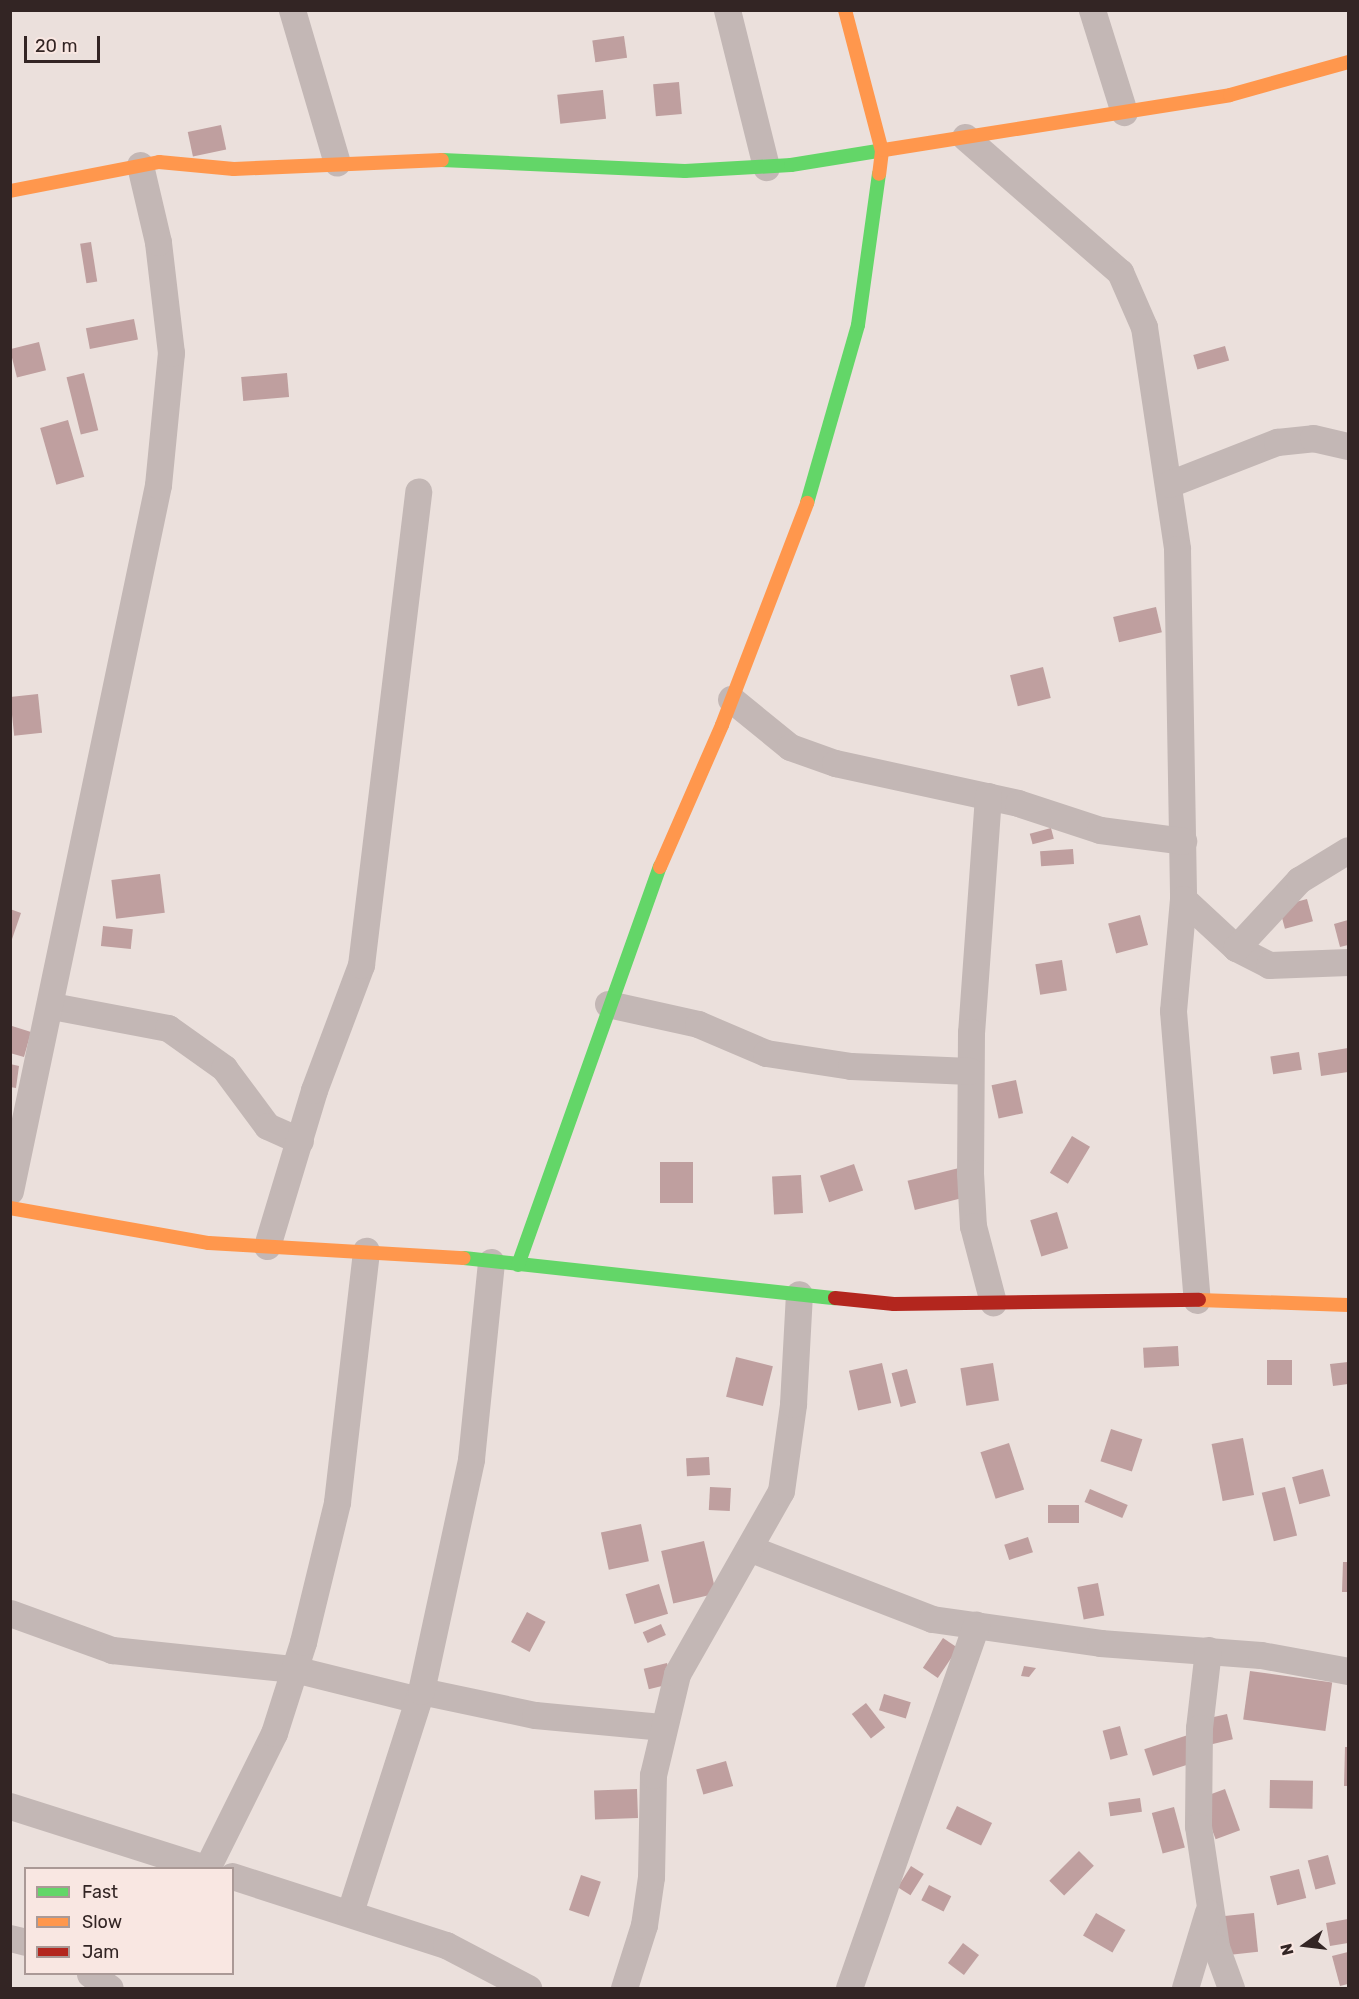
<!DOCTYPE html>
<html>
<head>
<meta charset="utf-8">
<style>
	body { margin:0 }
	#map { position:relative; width:1359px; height:1999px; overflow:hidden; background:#ebe0dc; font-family:Rubik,sans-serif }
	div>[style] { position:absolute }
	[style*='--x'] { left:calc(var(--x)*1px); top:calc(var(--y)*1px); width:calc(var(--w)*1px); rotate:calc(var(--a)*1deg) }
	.building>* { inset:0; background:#bf9f9f; transform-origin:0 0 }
	.street>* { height:27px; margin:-13.5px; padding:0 13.5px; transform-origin:13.5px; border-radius:13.5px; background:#c3b7b5 }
	.fast>* { height:14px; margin:-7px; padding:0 7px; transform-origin:7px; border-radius:7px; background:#63d668 }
	.slow>* { height:14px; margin:-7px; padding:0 7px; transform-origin:7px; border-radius:7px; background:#ff974d }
	.jam>* { height:14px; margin:-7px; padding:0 7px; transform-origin:7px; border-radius:7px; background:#b3261e }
	span { translate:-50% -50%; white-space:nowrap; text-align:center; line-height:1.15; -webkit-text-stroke:6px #f9e7e2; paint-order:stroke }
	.frame { position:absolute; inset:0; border:12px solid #332524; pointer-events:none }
	.legend { position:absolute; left:24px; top:1867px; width:210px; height:108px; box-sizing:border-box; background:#f9e7e2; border:2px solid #aa9996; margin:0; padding:8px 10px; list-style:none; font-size:18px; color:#332524 }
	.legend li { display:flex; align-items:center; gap:12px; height:30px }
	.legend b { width:30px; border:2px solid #aa9996 }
	.north { position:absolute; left:1275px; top:1915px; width:60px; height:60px; -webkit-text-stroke:4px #f9e7e2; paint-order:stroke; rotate:256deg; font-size:16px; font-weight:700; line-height:24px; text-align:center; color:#332524 }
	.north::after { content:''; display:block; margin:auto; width:21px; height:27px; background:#332524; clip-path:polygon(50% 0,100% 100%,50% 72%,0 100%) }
	.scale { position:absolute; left:24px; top:36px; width:76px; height:27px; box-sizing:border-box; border:3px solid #332524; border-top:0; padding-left:8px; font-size:18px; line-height:21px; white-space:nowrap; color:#332524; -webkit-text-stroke:4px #f9e7e2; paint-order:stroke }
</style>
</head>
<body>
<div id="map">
	<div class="building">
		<i style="left:624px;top:36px;width:22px;height:32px;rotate:82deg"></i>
		<i style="left:679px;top:82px;width:32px;height:26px;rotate:85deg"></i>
		<i style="left:603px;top:90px;width:29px;height:46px;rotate:84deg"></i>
		<i style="left:221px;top:125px;width:25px;height:34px;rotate:78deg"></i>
		<i style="left:91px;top:242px;width:40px;height:11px;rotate:81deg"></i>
		<i style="left:134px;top:319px;width:21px;height:49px;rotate:79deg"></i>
		<i style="left:39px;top:342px;width:29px;height:30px;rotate:76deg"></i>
		<i style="left:1225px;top:346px;width:15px;height:33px;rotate:74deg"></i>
		<i style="left:84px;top:373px;width:59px;height:18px;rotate:76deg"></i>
		<i style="left:287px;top:373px;width:24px;height:46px;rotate:85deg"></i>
		<i style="left:68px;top:420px;width:59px;height:29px;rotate:74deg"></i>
		<i style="left:1156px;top:607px;width:26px;height:44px;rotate:77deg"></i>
		<i style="left:1043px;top:667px;width:32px;height:34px;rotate:76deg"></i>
		<i style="left:38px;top:694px;width:39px;height:28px;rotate:84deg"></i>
		<i style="left:1051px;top:828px;width:11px;height:22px;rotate:75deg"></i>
		<i style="left:1073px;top:849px;width:15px;height:33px;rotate:86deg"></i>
		<i style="left:160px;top:874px;width:39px;height:49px;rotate:83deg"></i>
		<i style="left:1307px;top:899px;width:23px;height:29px;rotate:75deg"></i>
		<i style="clip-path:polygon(10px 909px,21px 913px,11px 942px,10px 942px)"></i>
		<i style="left:1140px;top:915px;width:31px;height:33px;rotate:75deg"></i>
		<i style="clip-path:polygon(1348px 920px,1348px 945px,1340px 947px,1334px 924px)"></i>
		<i style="left:103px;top:926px;width:30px;height:20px;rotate:6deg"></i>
		<i style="left:1062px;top:960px;width:31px;height:27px;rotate:81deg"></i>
		<i style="clip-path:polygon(12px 1026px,31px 1032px,24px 1057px,10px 1053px)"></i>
		<i style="clip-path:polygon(1348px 1048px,1348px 1072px,1321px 1076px,1318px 1053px)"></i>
		<i style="left:1299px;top:1052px;width:18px;height:29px;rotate:81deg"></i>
		<i style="clip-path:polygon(10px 1064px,19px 1066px,16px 1088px,10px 1087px)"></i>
		<i style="left:1016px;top:1080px;width:34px;height:25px;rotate:78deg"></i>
		<i style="left:1072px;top:1136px;width:21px;height:43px;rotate:31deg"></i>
		<i style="left:660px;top:1162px;width:33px;height:41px"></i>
		<i style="left:854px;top:1164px;width:28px;height:36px;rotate:71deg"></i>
		<i style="left:959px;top:1168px;width:30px;height:53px;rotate:76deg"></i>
		<i style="left:801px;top:1175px;width:38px;height:29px;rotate:87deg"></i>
		<i style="left:1057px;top:1212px;width:38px;height:28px;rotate:73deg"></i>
		<i style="left:1178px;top:1346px;width:20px;height:35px;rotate:87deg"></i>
		<i style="left:736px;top:1357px;width:38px;height:41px;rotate:14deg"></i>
		<i style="left:1267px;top:1360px;width:25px;height:25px"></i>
		<i style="clip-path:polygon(1348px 1362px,1348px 1384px,1333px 1386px,1330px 1364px)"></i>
		<i style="left:882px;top:1363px;width:41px;height:34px;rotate:77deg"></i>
		<i style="left:993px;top:1363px;width:38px;height:33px;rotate:81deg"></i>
		<i style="left:907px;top:1369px;width:35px;height:16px;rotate:75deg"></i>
		<i style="left:1111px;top:1429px;width:33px;height:34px;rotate:18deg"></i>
		<i style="left:1243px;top:1438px;width:58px;height:32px;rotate:79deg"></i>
		<i style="left:1009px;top:1443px;width:49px;height:30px;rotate:72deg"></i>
		<i style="left:709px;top:1457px;width:18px;height:23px;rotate:87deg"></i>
		<i style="left:1323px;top:1469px;width:28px;height:32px;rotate:75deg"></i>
		<i style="left:710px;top:1487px;width:21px;height:23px;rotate:3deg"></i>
		<i style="left:1285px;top:1487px;width:50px;height:24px;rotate:76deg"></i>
		<i style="left:1090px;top:1489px;width:41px;height:14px;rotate:23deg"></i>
		<i style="left:1079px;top:1505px;width:18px;height:31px;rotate:90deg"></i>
		<i style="left:641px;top:1524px;width:38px;height:41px;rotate:78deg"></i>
		<i style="left:1028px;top:1537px;width:16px;height:25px;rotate:72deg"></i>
		<i style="left:704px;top:1541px;width:54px;height:44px;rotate:77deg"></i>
		<i style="clip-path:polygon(1343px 1562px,1348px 1562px,1348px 1592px,1342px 1592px)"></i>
		<i style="left:1098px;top:1583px;width:33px;height:21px;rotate:79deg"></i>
		<i style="left:659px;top:1584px;width:31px;height:35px;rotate:73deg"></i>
		<i style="left:527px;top:1612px;width:21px;height:34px;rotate:28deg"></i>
		<i style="left:661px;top:1624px;width:12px;height:20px;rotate:66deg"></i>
		<i style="left:943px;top:1638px;width:18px;height:36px;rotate:34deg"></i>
		<i style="left:667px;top:1663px;width:21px;height:24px;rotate:76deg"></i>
		<i style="clip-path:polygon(1024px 1666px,1036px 1668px,1029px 1677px,1021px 1676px)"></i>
		<i style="left:1250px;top:1671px;width:83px;height:49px;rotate:8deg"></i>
		<i style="left:884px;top:1694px;width:28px;height:17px;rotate:17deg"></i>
		<i style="left:866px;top:1703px;width:31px;height:18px;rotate:52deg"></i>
		<i style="left:1227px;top:1714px;width:26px;height:27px;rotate:77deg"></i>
		<i style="left:1120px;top:1726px;width:30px;height:18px;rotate:75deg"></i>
		<i style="left:1188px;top:1735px;width:28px;height:46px;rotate:72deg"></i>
		<i style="clip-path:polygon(1345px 1747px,1348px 1747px,1348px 1786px,1344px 1786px)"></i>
		<i style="left:726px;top:1761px;width:26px;height:31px;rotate:74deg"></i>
		<i style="left:1270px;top:1780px;width:43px;height:28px;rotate:1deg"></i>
		<i style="left:637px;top:1789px;width:29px;height:43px;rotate:88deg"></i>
		<i style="left:1225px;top:1789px;width:44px;height:26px;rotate:70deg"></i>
		<i style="left:1140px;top:1798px;width:14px;height:32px;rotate:82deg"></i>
		<i style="left:957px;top:1806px;width:39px;height:25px;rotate:26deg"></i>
		<i style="left:1174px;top:1807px;width:42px;height:23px;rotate:75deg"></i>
		<i style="left:1079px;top:1851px;width:21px;height:42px;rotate:45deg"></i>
		<i style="left:1328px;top:1855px;width:30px;height:21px;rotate:75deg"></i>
		<i style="left:911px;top:1866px;width:15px;height:25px;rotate:32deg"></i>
		<i style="left:1299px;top:1869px;width:30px;height:30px;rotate:76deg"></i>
		<i style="left:581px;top:1875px;width:21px;height:37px;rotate:19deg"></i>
		<i style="left:929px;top:1885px;width:25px;height:17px;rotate:27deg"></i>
		<i style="left:1096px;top:1913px;width:34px;height:26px;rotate:30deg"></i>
		<i style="left:1254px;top:1913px;width:39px;height:32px;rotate:84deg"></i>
		<i style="clip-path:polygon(1348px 1919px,1348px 1943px,1330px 1946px,1326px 1923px)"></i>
		<i style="left:963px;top:1943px;width:20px;height:25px;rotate:37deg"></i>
		<i style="clip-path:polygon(1348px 1952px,1348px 1984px,1340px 1986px,1332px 1956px)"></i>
	</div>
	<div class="street">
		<i style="--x:292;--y:10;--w:159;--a:73.6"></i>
		<i style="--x:727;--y:10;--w:162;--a:76"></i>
		<i style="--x:1092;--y:10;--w:107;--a:72.6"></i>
		<i style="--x:965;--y:137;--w:206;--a:41.1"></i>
		<i style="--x:1120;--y:272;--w:60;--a:66.4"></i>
		<i style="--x:1144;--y:327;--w:224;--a:81.5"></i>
		<i style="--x:1177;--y:549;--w:350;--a:89"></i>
		<i style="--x:1183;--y:899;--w:112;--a:95.1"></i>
		<i style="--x:1173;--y:1011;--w:290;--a:85.3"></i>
		<i style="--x:1169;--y:484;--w:116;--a:-21.3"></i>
		<i style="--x:1277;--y:442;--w:36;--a:-6"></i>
		<i style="--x:1313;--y:438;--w:36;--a:13"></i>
		<i style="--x:731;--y:699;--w:76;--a:39.1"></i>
		<i style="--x:790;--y:747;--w:48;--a:19.6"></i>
		<i style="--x:835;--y:763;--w:187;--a:12.3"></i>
		<i style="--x:1018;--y:803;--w:86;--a:18.2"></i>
		<i style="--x:1100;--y:830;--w:84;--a:7.5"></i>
		<i style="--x:988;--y:796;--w:237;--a:94.1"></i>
		<i style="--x:971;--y:1032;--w:141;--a:90.4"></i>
		<i style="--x:970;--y:1173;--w:53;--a:86.8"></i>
		<i style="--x:973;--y:1226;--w:79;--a:75.3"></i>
		<i style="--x:1183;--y:899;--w:72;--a:42.8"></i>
		<i style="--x:1236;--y:948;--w:37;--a:27"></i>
		<i style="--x:1269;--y:965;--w:79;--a:-2.2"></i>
		<i style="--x:1236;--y:948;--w:93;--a:-47.2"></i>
		<i style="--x:1299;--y:880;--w:57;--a:-31.5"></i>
		<i style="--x:608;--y:1004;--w:92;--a:12.5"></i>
		<i style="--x:698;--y:1024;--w:74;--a:23.1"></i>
		<i style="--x:766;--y:1053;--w:86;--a:8.7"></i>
		<i style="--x:851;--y:1066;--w:119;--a:2.4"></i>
		<i style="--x:52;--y:1006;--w:118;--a:10.7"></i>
		<i style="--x:168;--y:1028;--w:69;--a:35.5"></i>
		<i style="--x:224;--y:1068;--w:72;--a:53.4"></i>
		<i style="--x:267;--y:1126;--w:36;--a:24"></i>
		<i style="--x:10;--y:1191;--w:721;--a:-78.16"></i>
		<i style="--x:158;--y:485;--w:133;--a:-84.4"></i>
		<i style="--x:171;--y:353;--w:112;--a:-96.7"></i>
		<i style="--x:158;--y:242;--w:79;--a:-103.2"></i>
		<i style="--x:267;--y:1246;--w:163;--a:-73.2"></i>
		<i style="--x:314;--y:1090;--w:134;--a:-69.4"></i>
		<i style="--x:361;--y:965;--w:477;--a:-83.1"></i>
		<i style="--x:751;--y:1549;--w:194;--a:21.1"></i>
		<i style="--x:932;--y:1619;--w:170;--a:8.1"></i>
		<i style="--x:1100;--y:1643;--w:161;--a:4.3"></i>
		<i style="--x:1261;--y:1655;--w:88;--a:10.4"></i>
		<i style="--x:10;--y:1613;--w:109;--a:19.9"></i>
		<i style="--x:112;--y:1650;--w:183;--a:6"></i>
		<i style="--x:294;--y:1669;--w:128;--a:14"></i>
		<i style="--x:1208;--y:1650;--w:79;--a:96.6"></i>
		<i style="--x:1199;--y:1728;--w:98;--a:90.6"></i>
		<i style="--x:1198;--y:1826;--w:122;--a:81.5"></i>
		<i style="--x:1216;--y:1947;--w:44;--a:69.9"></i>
		<i style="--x:421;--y:1691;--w:116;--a:11.9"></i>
		<i style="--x:535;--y:1715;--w:129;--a:5.4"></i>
		<i style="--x:10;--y:1806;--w:206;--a:17.6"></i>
		<i style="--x:207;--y:1868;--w:151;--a:-63.6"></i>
		<i style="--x:274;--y:1733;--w:96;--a:-72.3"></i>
		<i style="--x:303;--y:1642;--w:144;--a:-76.3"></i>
		<i style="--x:337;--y:1502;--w:253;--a:-83.4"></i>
		<i style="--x:232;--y:1876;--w:225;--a:17.9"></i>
		<i style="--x:446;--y:1945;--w:93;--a:27.7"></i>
		<i style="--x:350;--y:1912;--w:232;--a:-72.2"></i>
		<i style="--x:421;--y:1691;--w:237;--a:-77.8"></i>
		<i style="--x:471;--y:1459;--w:198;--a:-84.2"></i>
		<i style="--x:10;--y:1938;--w:16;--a:14"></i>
		<i style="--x:90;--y:1974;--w:24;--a:35"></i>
		<i style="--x:624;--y:1988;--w:66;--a:-72.4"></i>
		<i style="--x:644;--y:1925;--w:49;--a:-81.7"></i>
		<i style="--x:651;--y:1877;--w:102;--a:-88.9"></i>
		<i style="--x:653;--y:1775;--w:104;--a:-76.6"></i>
		<i style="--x:677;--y:1674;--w:210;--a:-60.4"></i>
		<i style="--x:781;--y:1491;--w:88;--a:-82.1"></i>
		<i style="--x:793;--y:1404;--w:110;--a:-86.9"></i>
		<i style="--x:849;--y:1988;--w:385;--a:-70.7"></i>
		<i style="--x:1185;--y:1988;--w:79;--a:-73.2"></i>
	</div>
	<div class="fast">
		<i style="--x:442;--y:160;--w:243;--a:2.6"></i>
		<i style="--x:685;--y:171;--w:106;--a:-3.2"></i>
		<i style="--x:791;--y:165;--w:94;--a:-9.2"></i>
		<i style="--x:807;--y:503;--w:185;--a:-74"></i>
		<i style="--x:858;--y:325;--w:152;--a:-82.1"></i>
		<i style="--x:464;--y:1258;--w:373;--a:6.2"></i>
		<i style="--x:518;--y:1265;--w:423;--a:-70.4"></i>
	</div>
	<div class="slow">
		<i style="--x:845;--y:10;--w:146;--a:75.3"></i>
		<i style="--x:882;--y:151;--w:23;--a:97"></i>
		<i style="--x:884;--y:150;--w:350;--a:-9"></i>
		<i style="--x:1230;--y:95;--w:123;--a:-15.6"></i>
		<i style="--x:10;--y:191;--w:152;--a:-11"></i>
		<i style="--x:159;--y:162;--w:75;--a:5.3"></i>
		<i style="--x:234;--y:169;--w:208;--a:-2.5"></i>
		<i style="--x:660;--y:867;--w:155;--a:-66.4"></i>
		<i style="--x:722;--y:725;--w:238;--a:-69"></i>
		<i style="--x:10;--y:1208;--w:202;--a:10"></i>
		<i style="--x:209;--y:1243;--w:255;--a:3.4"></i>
		<i style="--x:1199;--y:1300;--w:149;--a:1.9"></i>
	</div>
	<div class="jam">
		<i style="--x:835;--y:1298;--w:59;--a:5.8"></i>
		<i style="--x:894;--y:1304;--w:305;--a:-0.8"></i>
	</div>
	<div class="frame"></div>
	<ul class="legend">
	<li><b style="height:8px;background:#63d668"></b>Fast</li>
	<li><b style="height:8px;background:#ff974d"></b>Slow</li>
	<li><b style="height:8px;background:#b3261e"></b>Jam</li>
	</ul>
	<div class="north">N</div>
	<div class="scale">20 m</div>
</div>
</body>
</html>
